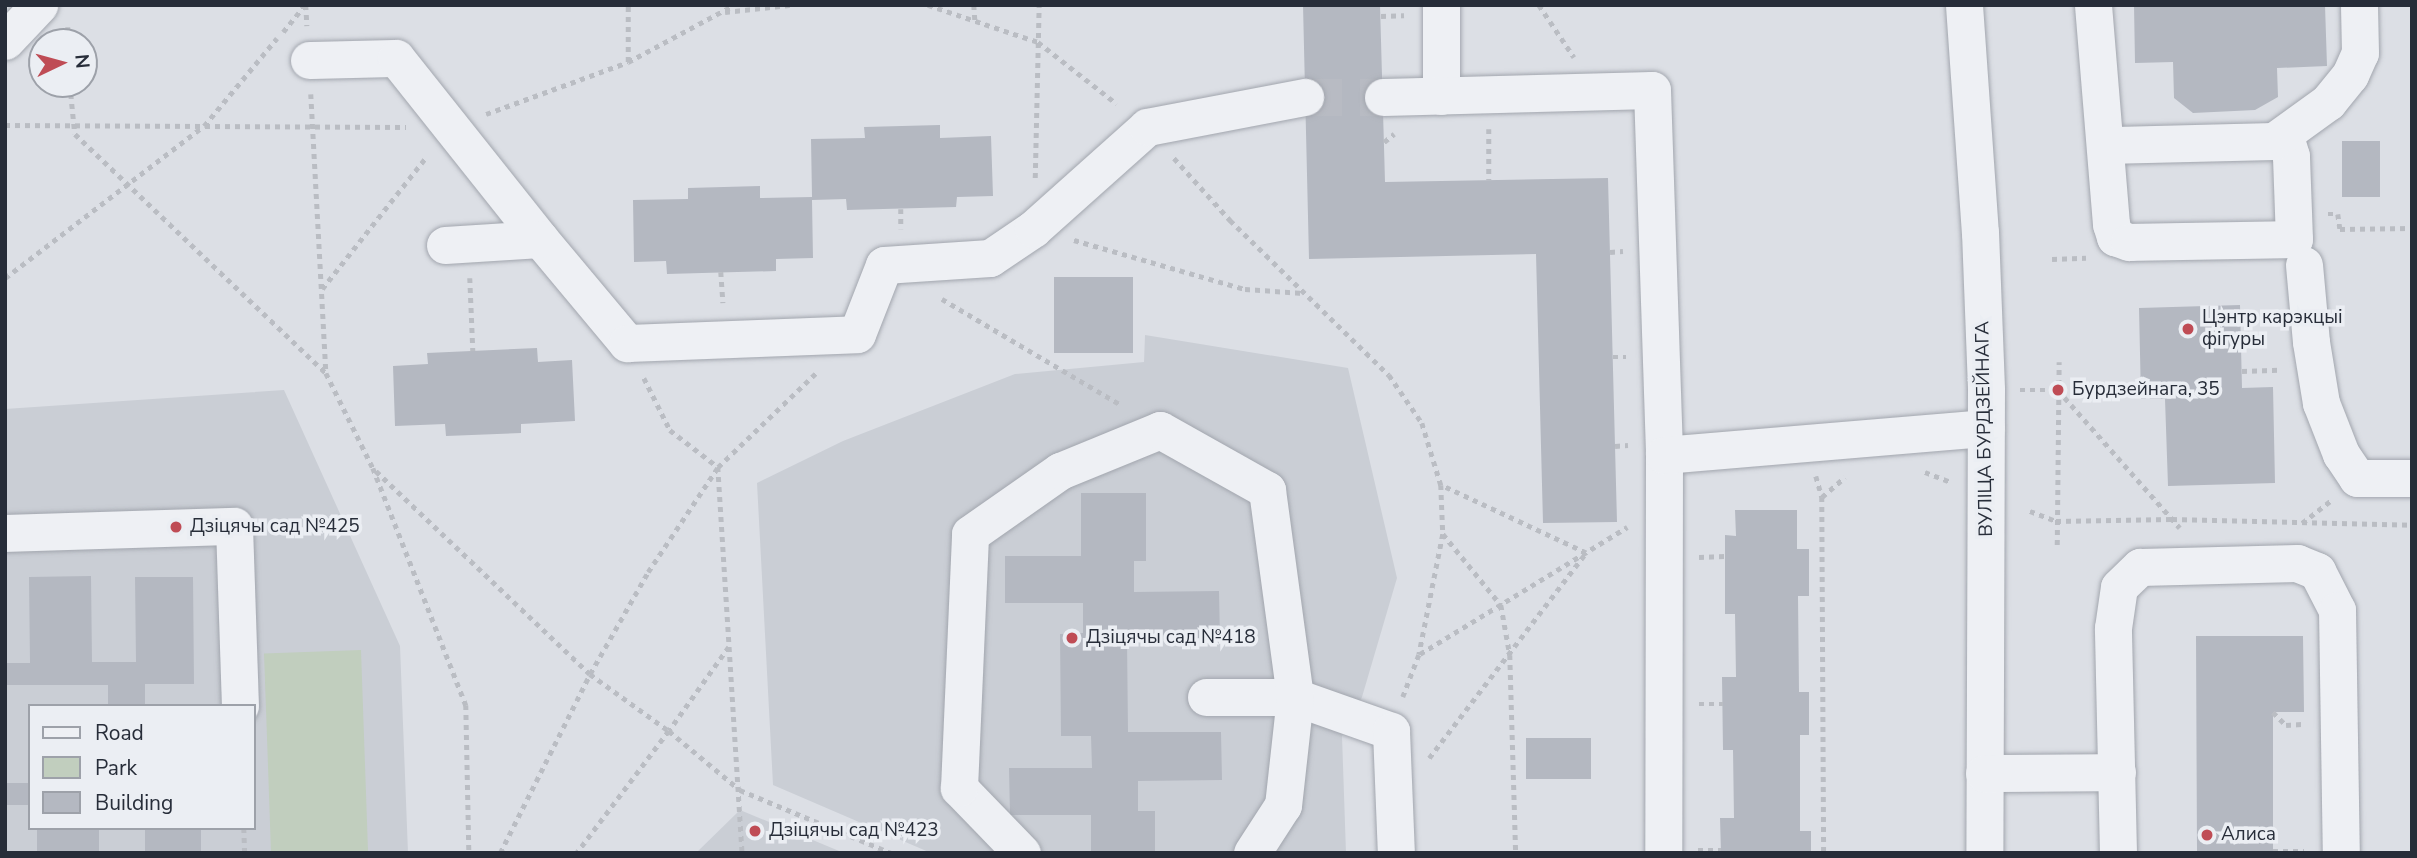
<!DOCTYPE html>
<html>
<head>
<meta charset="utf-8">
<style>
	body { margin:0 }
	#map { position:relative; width:2417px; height:858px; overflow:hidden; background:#dcdfe5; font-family:"Nunito Sans",sans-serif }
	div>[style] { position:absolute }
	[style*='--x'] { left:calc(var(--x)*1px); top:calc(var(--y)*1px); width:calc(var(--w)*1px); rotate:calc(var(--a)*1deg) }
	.built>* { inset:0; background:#caced5 }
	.green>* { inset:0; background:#c1cebe; transform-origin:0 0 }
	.building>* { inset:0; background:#b4b8c1; transform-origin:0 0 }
	.minor-tunnel>* { height:37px; margin-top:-18.5px; transform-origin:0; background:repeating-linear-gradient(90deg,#b8bbc3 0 37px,transparent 0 55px) }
	.path>* { height:4.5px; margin-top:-2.25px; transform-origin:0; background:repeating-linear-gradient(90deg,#babdc3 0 5px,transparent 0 10px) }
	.roads { filter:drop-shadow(0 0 2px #a2a6ae) drop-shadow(0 0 2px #a2a6ae) }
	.minor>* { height:37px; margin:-18.5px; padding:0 18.5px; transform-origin:18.5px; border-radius:18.5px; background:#eef0f4 }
	.dots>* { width:19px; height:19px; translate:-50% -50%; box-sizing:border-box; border:4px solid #ebeef3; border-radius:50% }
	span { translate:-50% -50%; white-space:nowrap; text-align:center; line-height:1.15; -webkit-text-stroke:7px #ebeef3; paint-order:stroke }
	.poi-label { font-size:19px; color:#272d39 }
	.left { translate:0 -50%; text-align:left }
	.street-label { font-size:19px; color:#272d39 }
	.frame { position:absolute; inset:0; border:7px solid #272d39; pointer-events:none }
	.legend { position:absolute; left:28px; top:704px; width:228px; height:126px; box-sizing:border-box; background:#ebeef3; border:2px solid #9da1a9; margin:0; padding:9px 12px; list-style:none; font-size:21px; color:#272d39 }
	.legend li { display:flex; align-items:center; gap:14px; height:35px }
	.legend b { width:35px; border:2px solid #9da1a9 }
	.north { position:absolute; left:28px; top:28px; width:70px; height:70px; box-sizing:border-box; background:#ebeef3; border:2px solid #9da1a9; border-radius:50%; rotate:85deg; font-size:19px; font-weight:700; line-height:28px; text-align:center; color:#272d39 }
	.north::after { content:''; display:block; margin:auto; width:24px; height:32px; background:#bf4c55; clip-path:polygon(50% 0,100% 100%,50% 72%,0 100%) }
</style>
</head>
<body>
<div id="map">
	<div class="built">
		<i style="clip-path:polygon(1145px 335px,1348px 368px,1397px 578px,1362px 697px,1342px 736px,1346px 853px,931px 853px,773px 785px,757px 483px,843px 441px,1015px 374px,1144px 362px)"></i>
		<i style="clip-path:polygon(evenodd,284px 390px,400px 646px,408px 853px,5px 853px,5px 409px,284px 390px,30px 706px,254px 706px,254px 828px,30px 828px,30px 706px)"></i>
		<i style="clip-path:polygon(740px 810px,844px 853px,696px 853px)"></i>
	</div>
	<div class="green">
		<i style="left:361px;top:650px;width:203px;height:97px;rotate:88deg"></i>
	</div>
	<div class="building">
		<i style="clip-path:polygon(1303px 5px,1380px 5px,1385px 182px,1608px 178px,1617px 522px,1543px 523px,1536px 254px,1309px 259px)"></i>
		<i style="clip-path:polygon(2134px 5px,2325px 5px,2327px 66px,2277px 68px,2278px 97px,2255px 110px,2193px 113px,2174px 98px,2173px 62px,2135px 63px)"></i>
		<i style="clip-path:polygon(940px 125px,940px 138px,991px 136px,993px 196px,957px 197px,956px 207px,847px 210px,846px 199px,812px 200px,813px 258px,776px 259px,776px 271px,667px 274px,666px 261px,634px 262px,633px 200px,688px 199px,688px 188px,760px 186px,760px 198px,812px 197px,811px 139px,865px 138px,864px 127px)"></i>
		<i style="left:2342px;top:141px;width:38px;height:56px"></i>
		<i style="left:1054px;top:277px;width:79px;height:76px"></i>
		<i style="clip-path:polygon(2240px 305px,2242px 388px,2273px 387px,2275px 483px,2168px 486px,2165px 399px,2141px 399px,2139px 308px)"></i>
		<i style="clip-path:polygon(537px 348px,538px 362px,572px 360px,575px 421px,521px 424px,521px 433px,446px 436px,445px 424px,395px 426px,393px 366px,428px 364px,427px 353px)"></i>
		<i style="clip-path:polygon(1081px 493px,1146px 493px,1146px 561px,1134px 561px,1134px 592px,1219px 591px,1220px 639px,1127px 640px,1128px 732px,1221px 732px,1222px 780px,1138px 781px,1138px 811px,1155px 811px,1155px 853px,1091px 853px,1091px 815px,1010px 815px,1009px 768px,1092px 768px,1091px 736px,1061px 736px,1060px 634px,1083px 633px,1083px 603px,1005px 603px,1005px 556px,1081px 556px)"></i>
		<i style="clip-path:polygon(1735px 510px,1797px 510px,1797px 549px,1809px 549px,1809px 596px,1798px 596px,1799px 692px,1809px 692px,1809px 735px,1800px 735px,1800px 831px,1811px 831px,1811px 853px,1721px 853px,1720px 818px,1734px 818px,1733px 750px,1723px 750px,1722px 677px,1736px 677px,1735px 614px,1725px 614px,1725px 535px,1736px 536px)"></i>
		<i style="clip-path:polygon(91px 576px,92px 662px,136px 662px,135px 577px,193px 577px,194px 684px,145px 684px,145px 706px,108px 706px,108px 685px,5px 685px,5px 663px,30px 663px,29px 577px)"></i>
		<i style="clip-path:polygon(2196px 636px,2303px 636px,2304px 712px,2273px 712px,2273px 853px,2197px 853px)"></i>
		<i style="left:1526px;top:738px;width:65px;height:41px"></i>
		<i style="left:30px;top:783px;width:22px;height:25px;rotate:90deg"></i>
		<i style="left:37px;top:828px;width:62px;height:25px"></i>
		<i style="left:145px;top:828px;width:56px;height:25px"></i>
	</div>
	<div class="minor-tunnel">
		<i style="--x:1305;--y:97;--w:78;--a:0"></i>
	</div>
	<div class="path">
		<i style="--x:306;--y:5;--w:21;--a:87"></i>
		<i style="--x:928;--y:5;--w:116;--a:18.6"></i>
		<i style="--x:1038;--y:42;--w:100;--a:38.1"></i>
		<i style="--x:974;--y:5;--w:15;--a:86"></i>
		<i style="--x:1539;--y:5;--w:63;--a:56.1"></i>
		<i style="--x:725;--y:12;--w:65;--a:-6.1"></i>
		<i style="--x:1381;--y:16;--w:23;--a:-2"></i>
		<i style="--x:68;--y:27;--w:15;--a:90"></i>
		<i style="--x:283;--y:32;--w:35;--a:-51"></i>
		<i style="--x:628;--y:62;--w:57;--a:-90"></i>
		<i style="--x:70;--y:84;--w:50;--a:84.3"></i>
		<i style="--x:75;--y:134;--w:347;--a:43.6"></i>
		<i style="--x:326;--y:373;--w:106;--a:63.7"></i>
		<i style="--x:373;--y:468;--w:255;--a:68.6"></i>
		<i style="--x:466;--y:705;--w:148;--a:88.8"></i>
		<i style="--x:311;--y:94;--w:278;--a:86.9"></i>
		<i style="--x:486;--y:114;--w:151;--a:-20.1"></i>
		<i style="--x:628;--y:62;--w:120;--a:-28.3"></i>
		<i style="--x:5;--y:125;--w:401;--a:0.3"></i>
		<i style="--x:1489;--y:129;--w:51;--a:90"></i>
		<i style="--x:1384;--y:142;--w:13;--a:-39"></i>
		<i style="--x:1174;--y:158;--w:84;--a:47.9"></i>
		<i style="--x:1230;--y:220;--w:222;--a:44.3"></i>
		<i style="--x:1389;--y:375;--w:58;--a:55.5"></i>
		<i style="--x:1422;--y:423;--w:65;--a:73"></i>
		<i style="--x:1441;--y:485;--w:49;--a:87.7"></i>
		<i style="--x:1443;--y:534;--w:123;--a:101.2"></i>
		<i style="--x:1419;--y:655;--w:45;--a:110.9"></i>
		<i style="--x:1035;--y:178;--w:173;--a:-88.7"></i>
		<i style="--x:901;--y:209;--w:20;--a:90"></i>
		<i style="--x:2328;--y:214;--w:10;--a:0"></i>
		<i style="--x:2338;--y:214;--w:15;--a:82"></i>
		<i style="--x:2340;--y:229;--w:72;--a:-0.8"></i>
		<i style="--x:1074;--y:240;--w:178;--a:16"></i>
		<i style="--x:1245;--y:289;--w:58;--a:3.9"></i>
		<i style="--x:1610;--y:252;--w:13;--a:-4"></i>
		<i style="--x:2052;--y:259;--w:34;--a:-2"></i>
		<i style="--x:721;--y:272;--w:31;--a:86"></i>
		<i style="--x:5;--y:278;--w:250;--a:-37.4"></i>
		<i style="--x:204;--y:126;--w:114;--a:-50.3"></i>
		<i style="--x:470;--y:278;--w:73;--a:87.6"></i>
		<i style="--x:322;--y:289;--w:169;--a:-51.7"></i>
		<i style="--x:942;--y:299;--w:208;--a:30.6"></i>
		<i style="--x:1613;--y:357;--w:13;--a:0"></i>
		<i style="--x:2242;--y:371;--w:37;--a:-2"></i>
		<i style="--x:644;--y:378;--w:58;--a:63.4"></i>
		<i style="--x:670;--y:430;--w:61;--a:37.6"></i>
		<i style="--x:718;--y:467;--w:387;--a:86.4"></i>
		<i style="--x:2020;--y:390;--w:38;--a:0"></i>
		<i style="--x:2058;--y:390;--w:184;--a:48.5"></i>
		<i style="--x:1615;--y:446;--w:13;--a:-4"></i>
		<i style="--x:376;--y:471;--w:295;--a:43.5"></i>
		<i style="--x:590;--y:674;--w:97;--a:35.8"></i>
		<i style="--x:669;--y:731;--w:153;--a:127"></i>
		<i style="--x:1925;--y:472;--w:26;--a:21"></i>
		<i style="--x:1816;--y:476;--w:22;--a:74"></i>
		<i style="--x:1822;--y:497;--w:356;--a:89.7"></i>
		<i style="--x:1822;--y:497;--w:30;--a:-41"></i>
		<i style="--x:2030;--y:511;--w:28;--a:21"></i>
		<i style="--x:2056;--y:521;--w:116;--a:-1"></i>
		<i style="--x:2172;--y:519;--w:240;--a:1.4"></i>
		<i style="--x:2302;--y:523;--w:37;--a:-38"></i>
		<i style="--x:1443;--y:534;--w:92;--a:50.8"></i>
		<i style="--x:1501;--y:605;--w:51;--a:79.8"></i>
		<i style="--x:1510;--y:655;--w:198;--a:88.3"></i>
		<i style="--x:2057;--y:545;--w:183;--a:-89.4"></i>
		<i style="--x:1699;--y:557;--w:26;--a:-2"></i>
		<i style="--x:729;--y:647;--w:103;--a:125.5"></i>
		<i style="--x:669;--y:731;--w:92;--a:39.7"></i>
		<i style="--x:740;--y:790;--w:164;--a:22.6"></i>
		<i style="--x:1420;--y:654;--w:243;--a:-31.5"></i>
		<i style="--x:1699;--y:704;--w:24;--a:0"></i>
		<i style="--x:2273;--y:712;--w:18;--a:45"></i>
		<i style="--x:2286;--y:725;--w:16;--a:-4"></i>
		<i style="--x:1429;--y:758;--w:258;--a:-52.6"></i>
		<i style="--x:1586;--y:553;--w:160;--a:-154.9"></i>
		<i style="--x:244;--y:828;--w:25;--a:88"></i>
		<i style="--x:1698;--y:850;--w:23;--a:0"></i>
		<i style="--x:2273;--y:851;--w:31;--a:0"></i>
		<i style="--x:500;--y:853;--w:200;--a:-63.3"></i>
		<i style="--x:590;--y:674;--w:117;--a:-60.4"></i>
		<i style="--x:648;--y:572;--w:126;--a:-56.3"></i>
		<i style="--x:718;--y:467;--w:136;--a:-43.8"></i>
	</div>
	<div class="roads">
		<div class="minor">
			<i style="--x:1441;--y:5;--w:91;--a:90"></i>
			<i style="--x:1964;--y:5;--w:228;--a:86"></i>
			<i style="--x:1980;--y:232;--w:158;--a:87.8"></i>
			<i style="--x:1986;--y:390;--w:463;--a:90.2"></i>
			<i style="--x:2093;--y:5;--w:220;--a:85.3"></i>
			<i style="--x:2111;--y:224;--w:14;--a:73"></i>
			<i style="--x:2115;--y:237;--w:15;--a:20"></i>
			<i style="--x:2129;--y:242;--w:165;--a:-1"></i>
			<i style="--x:2294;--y:239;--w:83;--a:-92.1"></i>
			<i style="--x:2291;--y:156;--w:14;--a:-107"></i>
			<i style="--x:2287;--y:143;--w:13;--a:-171"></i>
			<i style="--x:2274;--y:141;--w:169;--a:178.6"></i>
			<i style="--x:5;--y:41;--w:50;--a:-46.6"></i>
			<i style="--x:309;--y:60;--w:87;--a:-1.3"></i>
			<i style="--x:396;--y:58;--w:231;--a:51.5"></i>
			<i style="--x:540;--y:239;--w:136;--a:50.1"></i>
			<i style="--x:627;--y:343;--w:230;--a:-2.2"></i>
			<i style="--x:857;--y:334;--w:74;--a:-68.6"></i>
			<i style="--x:884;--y:265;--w:106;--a:-3.8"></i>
			<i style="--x:990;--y:258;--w:52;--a:-34"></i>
			<i style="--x:1033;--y:229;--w:153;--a:-41.8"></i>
			<i style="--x:1147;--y:127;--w:161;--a:-10.8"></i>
			<i style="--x:1383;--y:97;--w:269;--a:-1.5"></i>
			<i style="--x:1652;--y:90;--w:365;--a:88.1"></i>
			<i style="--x:1664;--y:455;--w:398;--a:90.1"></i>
			<i style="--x:2274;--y:141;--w:67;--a:-35.8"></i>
			<i style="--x:2328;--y:102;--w:35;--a:-51"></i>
			<i style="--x:2350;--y:75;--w:24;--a:-66"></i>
			<i style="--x:2360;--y:53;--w:48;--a:-91.2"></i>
			<i style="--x:445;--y:245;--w:95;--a:-3.6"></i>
			<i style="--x:2304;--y:265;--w:77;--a:84.8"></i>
			<i style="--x:2311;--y:342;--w:62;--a:80.7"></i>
			<i style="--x:2321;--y:403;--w:55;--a:68.6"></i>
			<i style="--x:2341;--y:454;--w:29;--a:56"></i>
			<i style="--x:2357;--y:478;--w:55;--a:0"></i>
			<i style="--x:1664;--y:455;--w:323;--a:-4.8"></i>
			<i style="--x:5;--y:533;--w:229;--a:-1.8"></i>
			<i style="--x:234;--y:526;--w:180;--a:88.1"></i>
			<i style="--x:1206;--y:697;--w:89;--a:0"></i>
			<i style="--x:1295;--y:697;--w:102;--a:19.5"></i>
			<i style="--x:1391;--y:731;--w:122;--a:87.7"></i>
			<i style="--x:1984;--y:773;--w:133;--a:-0.4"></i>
			<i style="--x:1022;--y:853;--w:91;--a:-134.1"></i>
			<i style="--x:959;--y:788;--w:254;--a:-87.5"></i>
			<i style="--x:970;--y:534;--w:110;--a:-35"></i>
			<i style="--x:1060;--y:471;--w:108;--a:-22.3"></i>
			<i style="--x:1160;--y:430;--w:123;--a:29.3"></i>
			<i style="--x:1267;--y:490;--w:209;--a:82.3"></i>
			<i style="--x:1295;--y:697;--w:109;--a:96.3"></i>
			<i style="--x:1283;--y:805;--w:57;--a:122.9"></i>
			<i style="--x:2118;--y:853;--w:225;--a:-91.3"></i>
			<i style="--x:2113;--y:628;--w:41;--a:-81.7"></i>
			<i style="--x:2119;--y:587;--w:29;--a:-44"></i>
			<i style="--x:2140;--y:567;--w:157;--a:-1.5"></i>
			<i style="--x:2297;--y:563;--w:22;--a:22"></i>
			<i style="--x:2317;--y:571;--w:44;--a:62.9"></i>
			<i style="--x:2337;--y:610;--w:243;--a:89.1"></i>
		</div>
	</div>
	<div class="dots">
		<i style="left:2188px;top:329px;background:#bf4c55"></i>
		<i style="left:2058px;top:390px;background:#bf4c55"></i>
		<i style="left:176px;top:527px;background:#bf4c55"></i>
		<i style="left:1072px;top:638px;background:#bf4c55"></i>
		<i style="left:755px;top:831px;background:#bf4c55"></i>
		<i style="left:2207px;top:835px;background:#bf4c55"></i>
	</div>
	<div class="poi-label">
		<span class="left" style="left:2202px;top:329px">Цэнтр карэкцыі<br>фігуры</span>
		<span class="left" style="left:2072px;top:390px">Бурдзейнага, 35</span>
		<span class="left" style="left:190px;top:527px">Дзіцячы сад №425</span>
		<span class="left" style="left:1086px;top:638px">Дзіцячы сад №418</span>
		<span class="left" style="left:769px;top:831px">Дзіцячы сад №423</span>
		<span class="left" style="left:2221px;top:835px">Алиса</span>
	</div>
	<div class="street-label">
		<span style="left:1985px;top:429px;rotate:-91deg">ВУЛІЦА БУРДЗЕЙНАГА</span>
	</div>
	<div class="frame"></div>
	<ul class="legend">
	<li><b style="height:9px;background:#eef0f4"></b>Road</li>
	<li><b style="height:19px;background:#c1cebe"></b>Park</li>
	<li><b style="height:19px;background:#b4b8c1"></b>Building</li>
	</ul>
	<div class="north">N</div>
</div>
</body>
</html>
